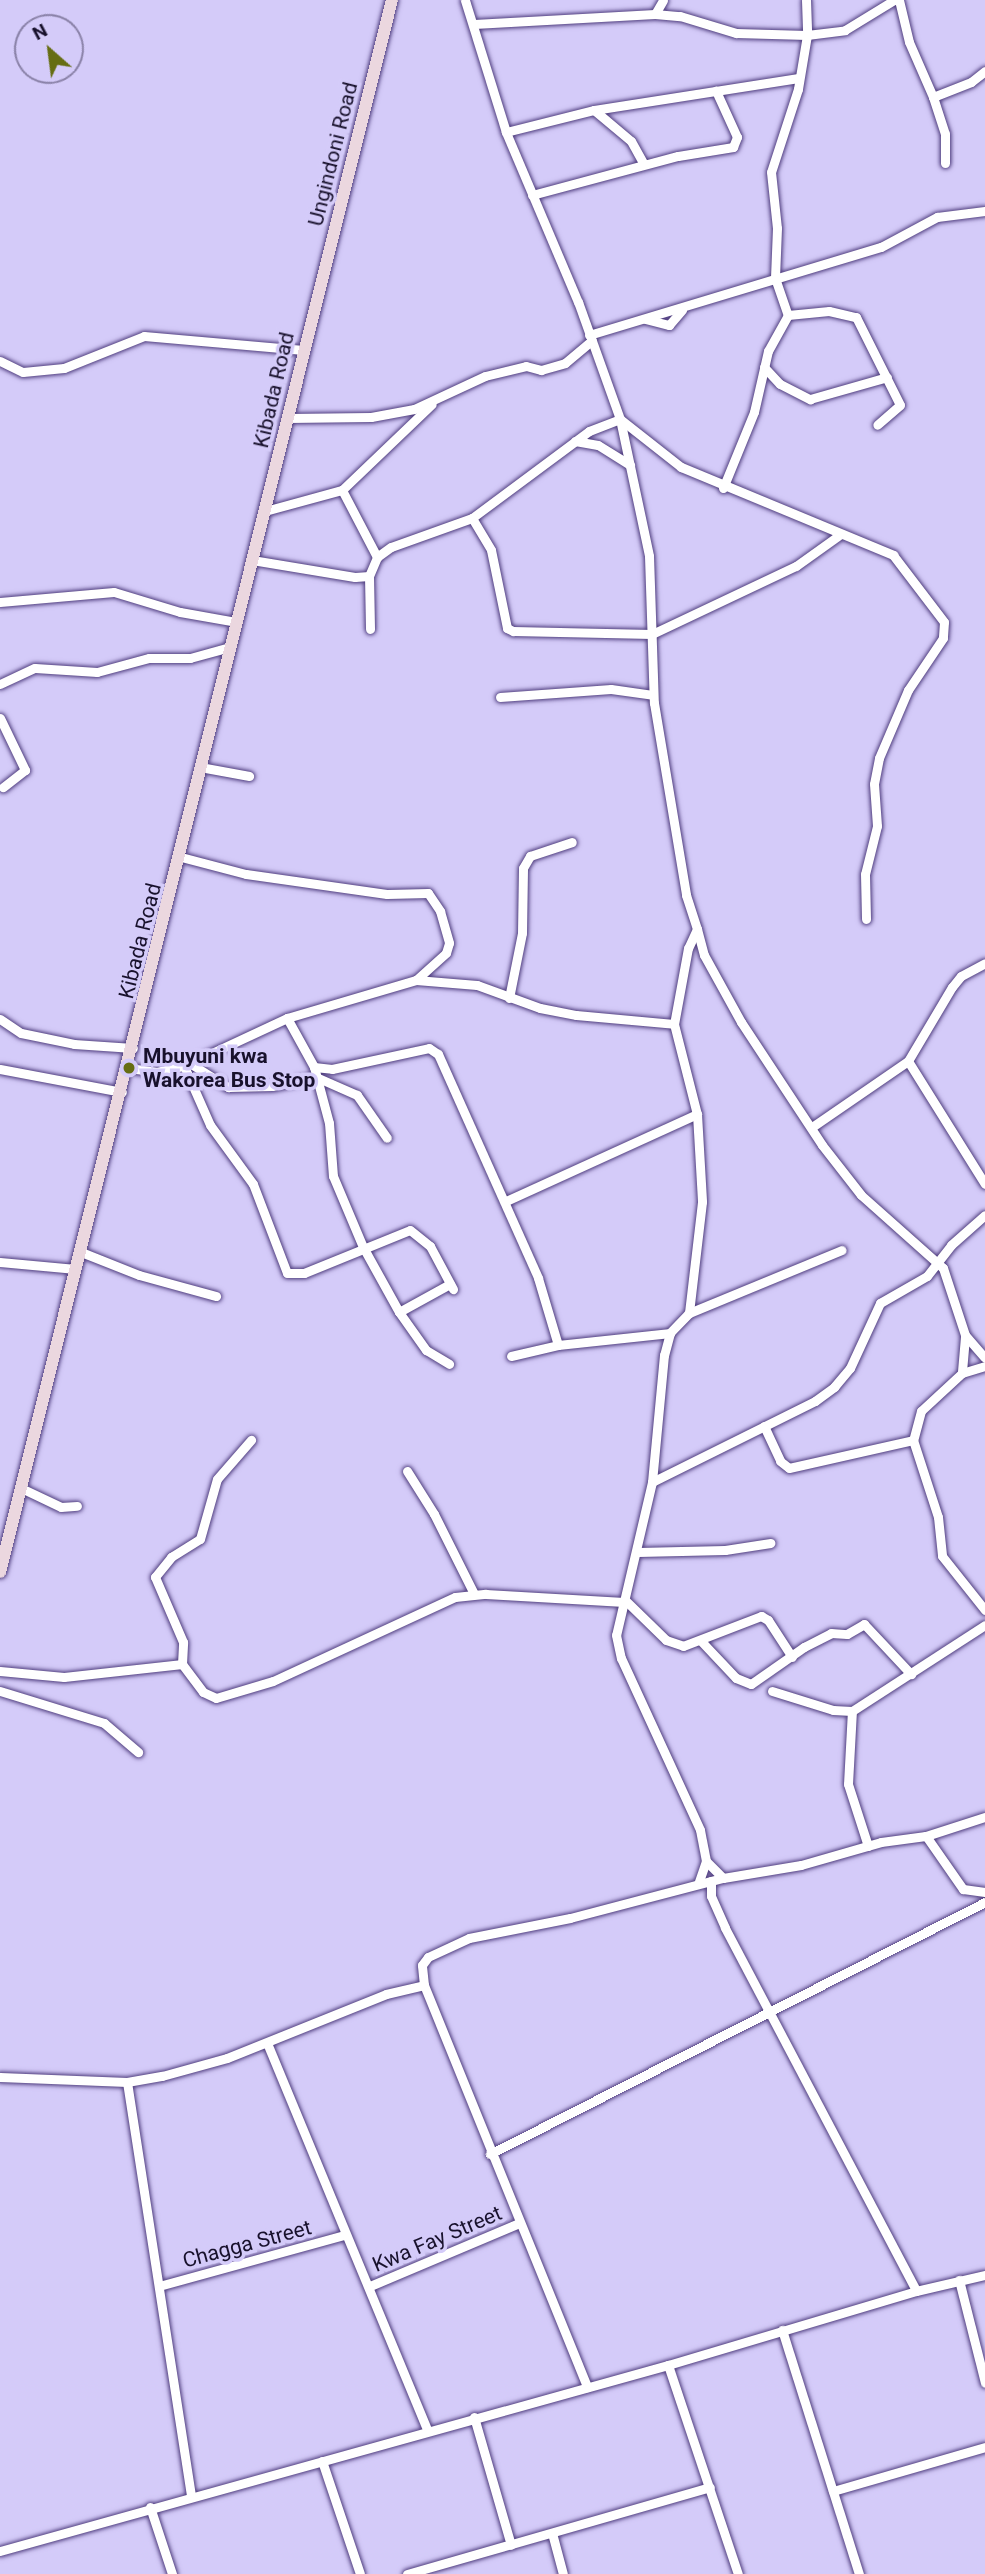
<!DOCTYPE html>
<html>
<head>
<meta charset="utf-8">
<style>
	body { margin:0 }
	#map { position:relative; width:985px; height:2574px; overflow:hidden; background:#d4cbf9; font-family:Roboto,sans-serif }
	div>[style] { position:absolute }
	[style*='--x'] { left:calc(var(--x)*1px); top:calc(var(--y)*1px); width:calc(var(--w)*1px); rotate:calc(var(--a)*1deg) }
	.roads { filter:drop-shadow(0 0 2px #503e7f) drop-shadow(0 0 2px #503e7f) }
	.minor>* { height:9px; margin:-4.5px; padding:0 4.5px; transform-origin:4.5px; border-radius:4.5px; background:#fff }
	.secondary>* { height:12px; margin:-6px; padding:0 6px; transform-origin:6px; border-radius:6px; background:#ebd7df }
	.dots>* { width:19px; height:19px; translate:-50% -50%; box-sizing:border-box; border:4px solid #d4cbf9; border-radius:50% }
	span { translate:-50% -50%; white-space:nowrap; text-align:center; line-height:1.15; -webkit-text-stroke:7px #d4cbf9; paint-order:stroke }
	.street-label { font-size:21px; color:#18112c }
	.poi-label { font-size:21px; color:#18112c; font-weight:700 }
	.left { translate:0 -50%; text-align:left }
	.north { position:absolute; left:14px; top:14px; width:70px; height:70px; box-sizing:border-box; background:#d4cbf9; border:2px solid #8981a7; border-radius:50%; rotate:332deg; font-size:19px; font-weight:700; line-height:28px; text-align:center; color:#18112c }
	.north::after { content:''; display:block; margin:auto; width:24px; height:32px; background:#666d13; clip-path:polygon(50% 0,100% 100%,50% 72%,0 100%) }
</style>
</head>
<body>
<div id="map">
	<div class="roads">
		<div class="minor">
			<i style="--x:806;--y:0;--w:35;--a:88"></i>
			<i style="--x:807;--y:35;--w:55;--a:99.5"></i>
			<i style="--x:798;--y:89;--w:87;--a:108"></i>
			<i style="--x:771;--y:172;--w:56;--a:83.9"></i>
			<i style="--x:777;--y:228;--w:50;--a:92.3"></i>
			<i style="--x:775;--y:278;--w:39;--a:71"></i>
			<i style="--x:788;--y:315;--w:41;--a:-5.6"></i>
			<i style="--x:829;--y:311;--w:28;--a:13"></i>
			<i style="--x:856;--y:317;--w:98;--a:63.4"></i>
			<i style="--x:900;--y:405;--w:30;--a:139"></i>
			<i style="--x:899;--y:0;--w:43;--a:76.6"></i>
			<i style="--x:909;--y:42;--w:60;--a:66.4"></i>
			<i style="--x:933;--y:97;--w:41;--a:-21.5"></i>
			<i style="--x:971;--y:82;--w:18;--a:-38"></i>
			<i style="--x:655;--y:14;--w:16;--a:-60"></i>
			<i style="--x:474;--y:24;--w:181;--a:-3.2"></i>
			<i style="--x:655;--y:14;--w:25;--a:5"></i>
			<i style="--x:680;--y:16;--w:59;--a:16.9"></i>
			<i style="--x:736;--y:33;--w:71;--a:1.6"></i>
			<i style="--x:807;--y:35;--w:38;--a:-7"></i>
			<i style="--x:845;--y:30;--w:57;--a:-31.5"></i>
			<i style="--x:933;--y:97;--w:39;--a:72"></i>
			<i style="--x:945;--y:134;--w:29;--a:90"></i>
			<i style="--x:594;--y:110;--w:48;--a:40"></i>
			<i style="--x:631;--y:141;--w:26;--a:61"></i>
			<i style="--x:506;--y:132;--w:91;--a:-14"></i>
			<i style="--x:594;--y:110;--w:207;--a:-8.9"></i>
			<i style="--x:532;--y:195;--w:151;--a:-15"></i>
			<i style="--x:678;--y:156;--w:56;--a:-9.3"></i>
			<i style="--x:733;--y:147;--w:11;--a:-68"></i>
			<i style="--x:737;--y:137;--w:51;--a:-114.5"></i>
			<i style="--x:645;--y:319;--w:25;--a:14"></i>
			<i style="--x:669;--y:325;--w:20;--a:-49"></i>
			<i style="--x:589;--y:335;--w:305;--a:-16.8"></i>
			<i style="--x:881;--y:247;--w:64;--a:-28.2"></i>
			<i style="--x:937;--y:217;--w:48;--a:-7.1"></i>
			<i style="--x:0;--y:361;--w:25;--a:26"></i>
			<i style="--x:23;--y:372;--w:41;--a:-5.6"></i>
			<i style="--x:64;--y:368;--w:86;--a:-21.8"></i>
			<i style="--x:144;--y:336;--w:160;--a:5"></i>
			<i style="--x:764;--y:367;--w:23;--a:47"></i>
			<i style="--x:780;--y:384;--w:34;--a:27"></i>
			<i style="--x:810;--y:399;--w:80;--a:-15.9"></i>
			<i style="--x:288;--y:418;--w:83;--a:-0.7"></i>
			<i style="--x:371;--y:417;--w:44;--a:-10.5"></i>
			<i style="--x:414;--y:409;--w:78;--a:-24.9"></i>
			<i style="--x:485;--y:376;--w:42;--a:-13.7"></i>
			<i style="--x:526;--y:366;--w:16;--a:15"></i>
			<i style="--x:541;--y:370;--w:25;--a:-16"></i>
			<i style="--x:565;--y:363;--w:35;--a:-40"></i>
			<i style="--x:620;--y:419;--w:78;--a:38.2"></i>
			<i style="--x:681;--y:467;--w:230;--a:22.5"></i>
			<i style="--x:893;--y:555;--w:84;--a:52.7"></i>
			<i style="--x:944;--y:622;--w:16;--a:94"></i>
			<i style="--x:943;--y:638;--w:63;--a:123.9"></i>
			<i style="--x:908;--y:690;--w:74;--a:113.1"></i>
			<i style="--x:879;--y:758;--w:26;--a:101"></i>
			<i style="--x:874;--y:784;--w:42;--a:85.9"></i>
			<i style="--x:877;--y:826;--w:49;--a:104"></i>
			<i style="--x:865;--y:874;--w:45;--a:88.7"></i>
			<i style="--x:620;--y:419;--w:140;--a:78"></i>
			<i style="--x:649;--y:556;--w:147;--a:88.1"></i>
			<i style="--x:654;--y:703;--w:195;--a:80.5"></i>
			<i style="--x:686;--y:895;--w:36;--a:72"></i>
			<i style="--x:697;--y:929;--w:21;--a:115"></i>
			<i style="--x:688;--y:948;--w:77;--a:100.4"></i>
			<i style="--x:575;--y:441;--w:23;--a:10"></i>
			<i style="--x:598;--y:445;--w:38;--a:32"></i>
			<i style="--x:723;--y:488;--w:82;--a:-67.8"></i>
			<i style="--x:754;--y:412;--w:63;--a:-77.1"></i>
			<i style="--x:768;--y:351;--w:41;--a:-60.9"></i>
			<i style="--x:342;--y:490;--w:76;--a:62.4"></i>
			<i style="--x:265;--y:511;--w:80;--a:-15.3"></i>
			<i style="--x:342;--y:490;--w:124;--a:-43.7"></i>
			<i style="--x:472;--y:518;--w:37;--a:59"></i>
			<i style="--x:491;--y:550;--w:80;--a:78.4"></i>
			<i style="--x:507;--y:628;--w:7;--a:27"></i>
			<i style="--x:513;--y:631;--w:139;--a:1.2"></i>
			<i style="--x:652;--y:634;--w:159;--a:-25.3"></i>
			<i style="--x:796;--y:566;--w:52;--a:-35.5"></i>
			<i style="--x:252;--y:560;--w:104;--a:9.4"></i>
			<i style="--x:355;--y:577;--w:14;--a:-4"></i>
			<i style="--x:369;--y:576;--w:21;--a:-67"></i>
			<i style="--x:377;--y:557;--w:17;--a:-36"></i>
			<i style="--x:391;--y:547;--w:86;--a:-19.7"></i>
			<i style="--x:472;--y:518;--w:146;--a:-36.6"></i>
			<i style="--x:589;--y:431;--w:33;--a:-21"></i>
			<i style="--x:620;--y:419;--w:124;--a:-109.7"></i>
			<i style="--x:578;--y:302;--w:185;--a:-113"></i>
			<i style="--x:506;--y:132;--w:138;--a:-107.3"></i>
			<i style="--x:369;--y:576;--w:53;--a:88.9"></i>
			<i style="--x:0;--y:602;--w:114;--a:-5"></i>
			<i style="--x:114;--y:592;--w:69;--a:16.9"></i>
			<i style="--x:180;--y:612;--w:58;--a:10"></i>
			<i style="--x:0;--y:684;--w:38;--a:-25"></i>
			<i style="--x:35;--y:668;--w:62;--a:3.7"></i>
			<i style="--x:97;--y:672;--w:54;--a:-15.1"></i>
			<i style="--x:149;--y:658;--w:41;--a:0"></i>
			<i style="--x:190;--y:658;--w:41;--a:-15.4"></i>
			<i style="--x:500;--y:697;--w:111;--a:-4.1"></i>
			<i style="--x:611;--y:689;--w:42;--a:8.1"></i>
			<i style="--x:0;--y:718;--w:58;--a:64.3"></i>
			<i style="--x:25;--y:770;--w:28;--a:142"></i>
			<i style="--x:200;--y:767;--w:50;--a:10.4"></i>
			<i style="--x:181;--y:857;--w:67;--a:14.7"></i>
			<i style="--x:246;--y:874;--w:142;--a:8.1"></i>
			<i style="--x:387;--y:894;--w:41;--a:-1.4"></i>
			<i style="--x:428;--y:893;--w:22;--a:56"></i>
			<i style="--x:440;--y:911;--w:33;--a:74"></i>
			<i style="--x:449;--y:943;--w:10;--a:107"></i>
			<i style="--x:446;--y:953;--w:40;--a:138"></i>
			<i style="--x:697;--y:929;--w:27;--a:75"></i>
			<i style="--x:704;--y:955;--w:77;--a:61.1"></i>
			<i style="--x:741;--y:1022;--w:147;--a:56.6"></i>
			<i style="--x:822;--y:1145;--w:63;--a:52"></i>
			<i style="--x:861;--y:1195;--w:110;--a:41.7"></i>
			<i style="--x:943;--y:1268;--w:71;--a:71.8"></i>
			<i style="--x:965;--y:1335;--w:30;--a:49"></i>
			<i style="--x:509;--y:998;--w:66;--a:-78.7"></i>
			<i style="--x:522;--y:933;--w:65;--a:-89.1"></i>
			<i style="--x:523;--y:868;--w:14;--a:-60"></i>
			<i style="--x:530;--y:856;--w:44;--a:-18.4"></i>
			<i style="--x:287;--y:1018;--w:56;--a:61.1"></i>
			<i style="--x:314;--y:1067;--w:18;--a:6"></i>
			<i style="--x:332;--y:1069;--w:99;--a:-12.2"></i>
			<i style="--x:429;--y:1048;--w:11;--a:34"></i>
			<i style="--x:438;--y:1054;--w:245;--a:65.9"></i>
			<i style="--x:538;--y:1278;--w:70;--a:73.4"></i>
			<i style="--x:558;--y:1345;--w:113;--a:-6.1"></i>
			<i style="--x:0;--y:1019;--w:25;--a:34"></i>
			<i style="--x:21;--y:1033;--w:54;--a:11.7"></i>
			<i style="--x:74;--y:1044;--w:59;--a:3.9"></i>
			<i style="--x:908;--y:1061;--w:145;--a:58"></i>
			<i style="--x:191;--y:1064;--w:44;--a:31.9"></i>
			<i style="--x:228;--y:1087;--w:44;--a:-1.3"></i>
			<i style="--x:272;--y:1086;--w:45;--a:-11.6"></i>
			<i style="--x:316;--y:1077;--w:45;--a:23.7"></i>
			<i style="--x:357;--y:1095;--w:52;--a:55.1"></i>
			<i style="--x:184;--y:1066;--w:64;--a:66.2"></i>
			<i style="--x:210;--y:1125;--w:73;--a:53.9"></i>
			<i style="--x:253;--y:1184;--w:95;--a:69.1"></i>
			<i style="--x:287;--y:1273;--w:17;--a:0"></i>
			<i style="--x:304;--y:1273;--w:114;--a:-22.1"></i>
			<i style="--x:410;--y:1230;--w:26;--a:39"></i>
			<i style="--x:430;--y:1246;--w:49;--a:61.9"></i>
			<i style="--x:314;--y:1067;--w:58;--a:75"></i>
			<i style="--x:329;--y:1123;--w:53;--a:85.7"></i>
			<i style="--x:333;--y:1176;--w:77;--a:67.1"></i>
			<i style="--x:363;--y:1247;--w:74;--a:61"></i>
			<i style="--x:399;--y:1312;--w:47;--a:54.6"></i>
			<i style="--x:426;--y:1350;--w:27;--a:31"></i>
			<i style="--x:129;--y:1068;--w:28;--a:8"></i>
			<i style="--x:157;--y:1072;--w:28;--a:-13"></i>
			<i style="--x:184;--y:1066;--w:114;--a:-25"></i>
			<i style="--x:287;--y:1018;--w:134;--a:-16.4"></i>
			<i style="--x:416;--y:980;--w:61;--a:4.7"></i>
			<i style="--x:477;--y:985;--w:67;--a:20.1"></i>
			<i style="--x:540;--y:1008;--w:37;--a:11"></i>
			<i style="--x:576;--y:1015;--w:98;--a:5.2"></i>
			<i style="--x:674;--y:1024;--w:93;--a:75.7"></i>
			<i style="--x:697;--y:1114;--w:88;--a:86.7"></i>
			<i style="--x:702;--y:1202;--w:112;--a:96.7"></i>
			<i style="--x:689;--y:1313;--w:28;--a:134"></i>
			<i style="--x:670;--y:1333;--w:23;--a:105"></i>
			<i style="--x:664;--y:1355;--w:128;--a:95.4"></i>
			<i style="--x:652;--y:1482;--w:157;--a:103.2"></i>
			<i style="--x:616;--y:1635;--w:24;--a:78"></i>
			<i style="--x:621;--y:1658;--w:189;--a:65.3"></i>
			<i style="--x:700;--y:1830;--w:32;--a:79"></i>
			<i style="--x:706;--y:1861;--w:24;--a:109"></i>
			<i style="--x:0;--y:1069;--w:124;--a:10.7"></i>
			<i style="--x:812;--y:1127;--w:116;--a:-34.5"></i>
			<i style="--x:908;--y:1061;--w:86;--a:-59.3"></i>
			<i style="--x:952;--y:987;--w:14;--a:-51"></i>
			<i style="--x:961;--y:976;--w:27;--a:-28"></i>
			<i style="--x:506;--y:1201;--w:210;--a:-24.5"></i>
			<i style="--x:81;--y:1252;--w:62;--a:21.6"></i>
			<i style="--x:139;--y:1275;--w:80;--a:15.3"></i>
			<i style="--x:0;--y:1262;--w:76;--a:5.3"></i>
			<i style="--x:399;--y:1312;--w:58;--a:-28.8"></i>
			<i style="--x:689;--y:1313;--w:165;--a:-22.4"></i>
			<i style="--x:965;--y:1337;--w:36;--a:95"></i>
			<i style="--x:962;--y:1373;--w:56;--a:137.2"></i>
			<i style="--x:921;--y:1411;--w:30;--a:105"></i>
			<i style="--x:913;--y:1440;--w:81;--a:72"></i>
			<i style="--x:938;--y:1517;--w:39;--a:84"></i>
			<i style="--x:942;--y:1556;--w:69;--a:51.5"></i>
			<i style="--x:511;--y:1356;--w:48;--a:-13.2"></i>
			<i style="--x:962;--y:1373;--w:24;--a:-17"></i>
			<i style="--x:764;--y:1426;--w:38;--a:65"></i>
			<i style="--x:780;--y:1461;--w:11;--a:38"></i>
			<i style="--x:789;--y:1468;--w:127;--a:-12.7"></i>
			<i style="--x:407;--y:1471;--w:51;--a:57.9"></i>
			<i style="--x:434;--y:1514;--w:89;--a:63.4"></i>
			<i style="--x:652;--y:1482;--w:182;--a:-26.4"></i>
			<i style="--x:815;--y:1401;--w:24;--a:-36"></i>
			<i style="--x:834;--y:1387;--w:25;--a:-50"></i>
			<i style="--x:850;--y:1368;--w:72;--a:-65.2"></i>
			<i style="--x:880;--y:1303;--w:54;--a:-29.9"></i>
			<i style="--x:927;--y:1276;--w:39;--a:-52"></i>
			<i style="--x:951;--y:1245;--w:45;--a:-41.4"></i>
			<i style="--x:21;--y:1488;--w:44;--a:25.4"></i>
			<i style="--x:61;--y:1507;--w:16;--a:-4"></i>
			<i style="--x:638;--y:1552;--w:87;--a:-1.3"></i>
			<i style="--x:725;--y:1550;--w:46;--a:-8.8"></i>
			<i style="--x:625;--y:1600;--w:57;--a:44.3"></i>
			<i style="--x:666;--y:1640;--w:18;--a:19"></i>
			<i style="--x:683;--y:1646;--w:84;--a:-21"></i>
			<i style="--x:761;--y:1616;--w:8;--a:30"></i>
			<i style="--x:768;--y:1620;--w:44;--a:57"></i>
			<i style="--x:701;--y:1641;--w:51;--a:46.6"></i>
			<i style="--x:736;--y:1678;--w:16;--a:22"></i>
			<i style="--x:751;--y:1684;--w:65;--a:-34.9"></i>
			<i style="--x:804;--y:1647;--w:30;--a:-27"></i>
			<i style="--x:831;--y:1633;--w:16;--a:4"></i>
			<i style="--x:847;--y:1634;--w:20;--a:-30"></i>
			<i style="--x:864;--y:1624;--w:69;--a:46.8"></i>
			<i style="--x:182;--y:1664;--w:22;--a:-87"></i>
			<i style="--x:183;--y:1642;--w:71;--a:-113.3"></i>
			<i style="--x:155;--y:1577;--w:26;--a:-51"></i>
			<i style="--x:171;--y:1557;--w:34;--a:-32"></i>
			<i style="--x:200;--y:1539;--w:62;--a:-74.2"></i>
			<i style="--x:217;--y:1479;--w:52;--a:-48.9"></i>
			<i style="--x:0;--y:1671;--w:64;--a:5.4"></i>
			<i style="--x:64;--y:1677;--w:119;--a:-6.3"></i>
			<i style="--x:182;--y:1664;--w:35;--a:53"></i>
			<i style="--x:203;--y:1692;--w:14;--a:25"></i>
			<i style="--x:216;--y:1698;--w:59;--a:-16.6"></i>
			<i style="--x:273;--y:1681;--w:200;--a:-24.8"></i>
			<i style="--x:455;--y:1597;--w:31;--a:-6"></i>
			<i style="--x:486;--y:1594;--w:138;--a:3.3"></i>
			<i style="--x:0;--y:1691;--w:109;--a:17.1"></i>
			<i style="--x:104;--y:1723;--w:45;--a:40.5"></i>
			<i style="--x:772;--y:1691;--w:64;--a:17.3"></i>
			<i style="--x:833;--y:1710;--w:19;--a:3"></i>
			<i style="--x:926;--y:1836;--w:65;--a:55.1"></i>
			<i style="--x:963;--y:1889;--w:22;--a:8"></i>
			<i style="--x:868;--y:1846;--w:65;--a:-107.9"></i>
			<i style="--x:848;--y:1784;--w:73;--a:-86.9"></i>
			<i style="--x:852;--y:1711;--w:158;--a:-32.9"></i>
			<i style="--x:706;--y:1861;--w:24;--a:45"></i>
			<i style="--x:711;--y:1881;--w:15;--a:90"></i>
			<i style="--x:711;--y:1896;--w:35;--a:66"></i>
			<i style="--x:725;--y:1928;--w:410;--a:62.2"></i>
			<i style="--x:424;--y:1985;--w:20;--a:-96"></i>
			<i style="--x:422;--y:1965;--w:10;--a:-53"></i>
			<i style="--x:428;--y:1957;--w:45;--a:-24.9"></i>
			<i style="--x:469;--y:1938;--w:103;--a:-11.2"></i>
			<i style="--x:570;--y:1918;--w:158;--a:-14.7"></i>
			<i style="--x:723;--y:1878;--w:79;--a:-9.5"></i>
			<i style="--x:801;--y:1865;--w:83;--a:-16"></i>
			<i style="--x:881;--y:1842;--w:45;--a:-7.6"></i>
			<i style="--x:926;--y:1836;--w:62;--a:-17.9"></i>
			<i style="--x:267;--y:2043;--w:419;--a:67.5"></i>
			<i style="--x:0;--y:2077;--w:127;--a:2.3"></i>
			<i style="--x:127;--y:2082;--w:36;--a:-10"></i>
			<i style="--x:162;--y:2076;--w:67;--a:-15.5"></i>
			<i style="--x:227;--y:2058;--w:171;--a:-21.9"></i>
			<i style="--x:386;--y:1994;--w:39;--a:-13"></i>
			<i style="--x:424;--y:1985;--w:434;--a:67.9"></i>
			<i style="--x:127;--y:2082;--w:419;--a:81.2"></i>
			<i style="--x:490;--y:2154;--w:555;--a:-26.98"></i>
			<i style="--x:959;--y:2280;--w:106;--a:75.8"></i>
			<i style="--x:159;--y:2286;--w:192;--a:-15.4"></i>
			<i style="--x:370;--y:2286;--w:160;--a:-22.9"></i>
			<i style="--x:782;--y:2330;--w:256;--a:72.5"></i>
			<i style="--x:668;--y:2365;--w:220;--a:71.5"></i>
			<i style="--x:474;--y:2417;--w:133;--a:73.9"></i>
			<i style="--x:322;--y:2461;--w:119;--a:71.4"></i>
			<i style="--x:833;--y:2491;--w:158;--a:-16.1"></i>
			<i style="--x:150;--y:2507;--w:71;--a:71.8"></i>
			<i style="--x:552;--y:2533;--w:42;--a:75"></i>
			<i style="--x:0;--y:2551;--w:693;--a:-15.56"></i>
			<i style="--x:668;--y:2365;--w:259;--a:-16.6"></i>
			<i style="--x:916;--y:2291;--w:71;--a:-13.1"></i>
			<i style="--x:407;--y:2574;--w:315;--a:-16"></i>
		</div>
		<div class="secondary">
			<i style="--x:0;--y:1572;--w:1620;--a:-76"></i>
		</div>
	</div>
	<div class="dots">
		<i style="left:129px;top:1068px;background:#666d13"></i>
	</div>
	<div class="street-label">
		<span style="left:333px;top:154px;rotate:-76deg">Ungindoni Road</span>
		<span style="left:274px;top:390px;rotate:-77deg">Kibada Road</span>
		<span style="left:140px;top:941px;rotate:-76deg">Kibada Road</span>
		<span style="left:437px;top:2239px;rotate:-23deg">Kwa Fay Street</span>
		<span style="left:247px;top:2244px;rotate:-15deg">Chagga Street</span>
	</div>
	<div class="poi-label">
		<span class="left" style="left:143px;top:1068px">Mbuyuni kwa<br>Wakorea Bus Stop</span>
	</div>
	<div class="north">N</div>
</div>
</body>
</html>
